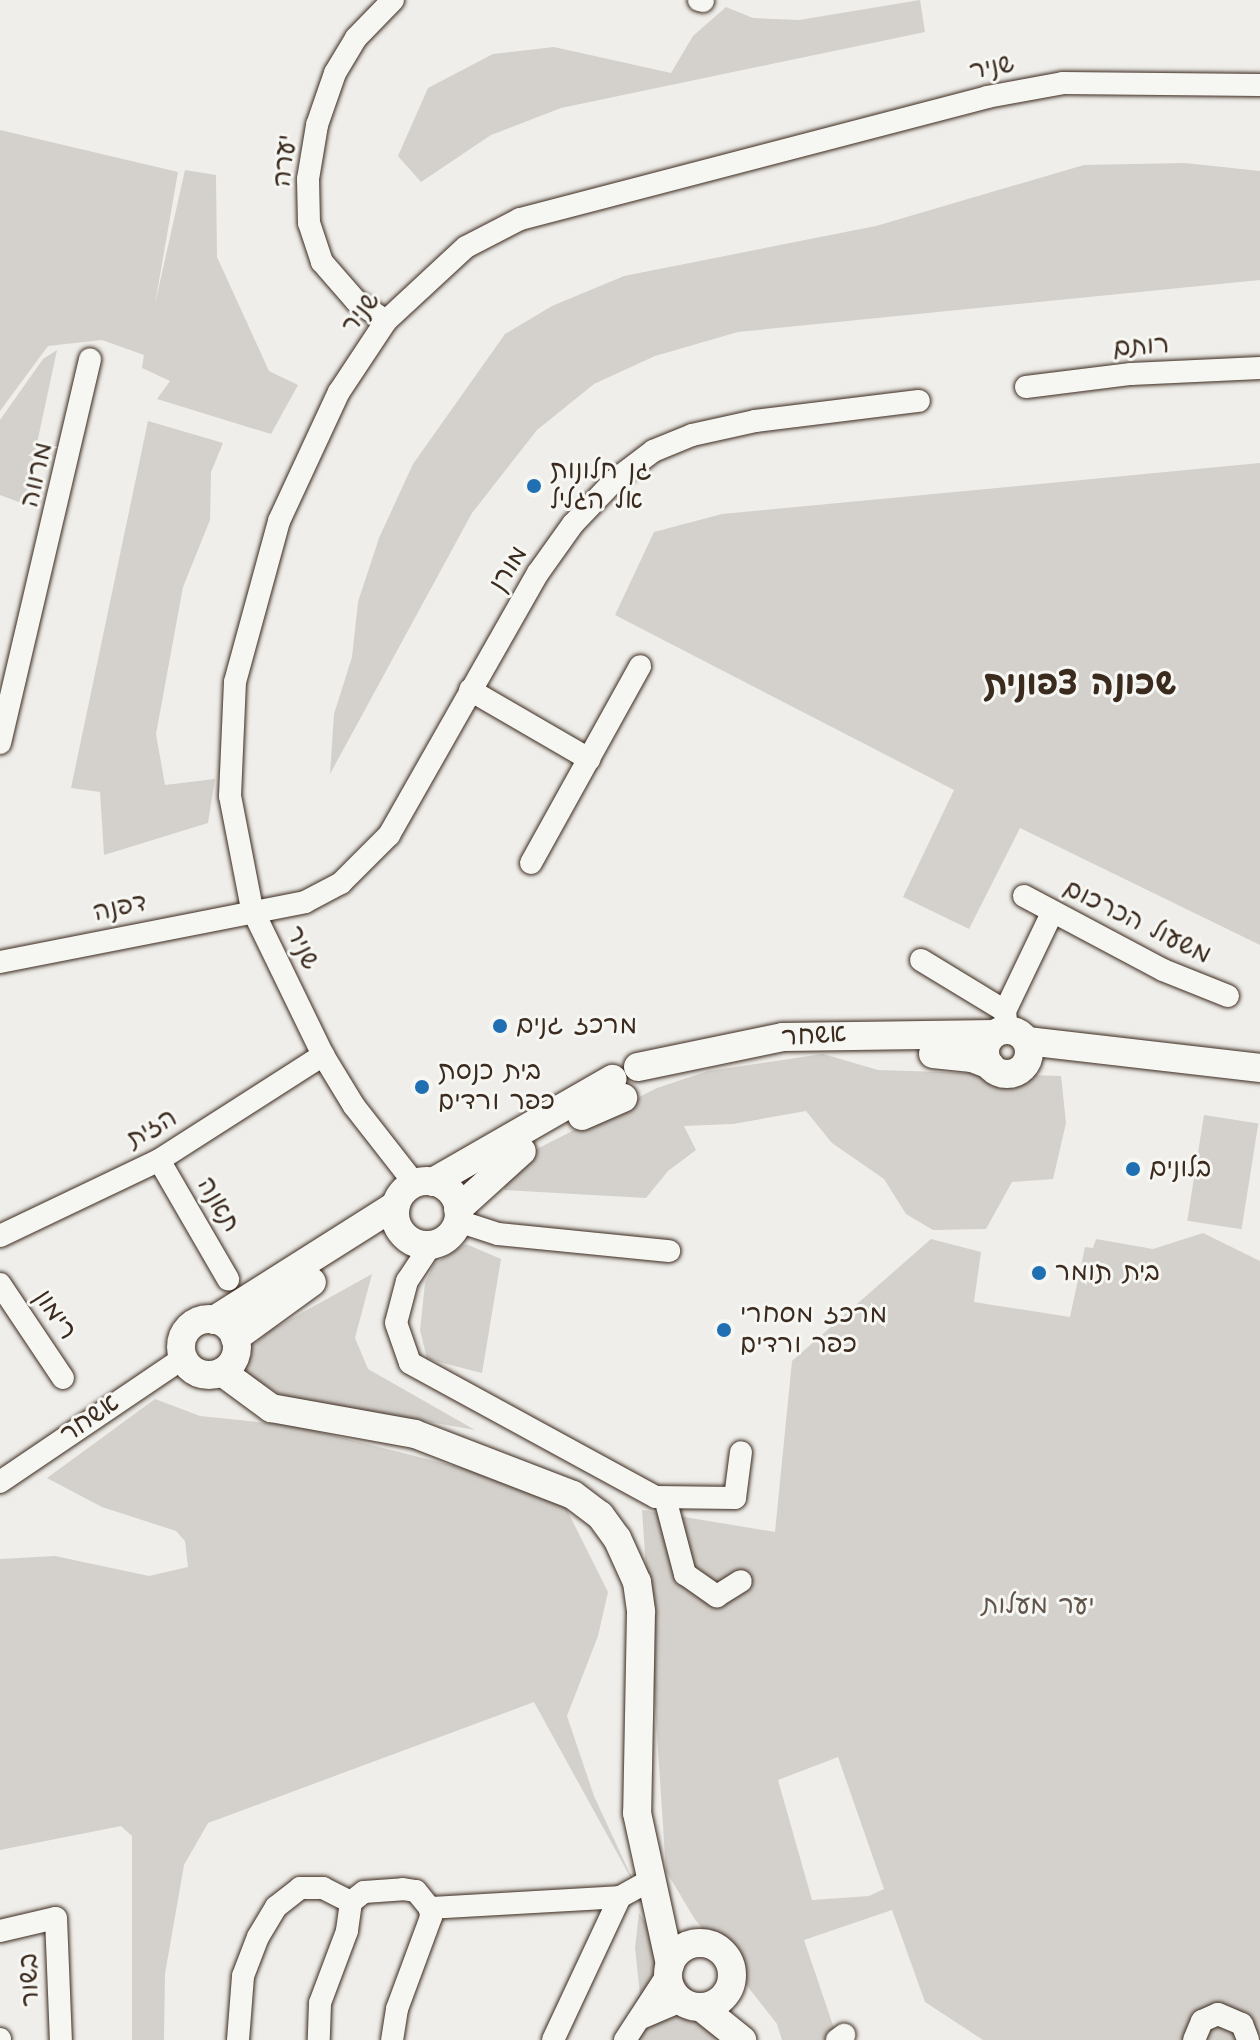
<!DOCTYPE html>
<html>
<head>
<meta charset="utf-8">
<style>
	body { margin:0 }
	#map { position:relative; width:1260px; height:2040px; overflow:hidden; background:#efeeea; font-family:"Architects Daughter","Playpen Sans Hebrew",sans-serif }
	div>[style] { position:absolute }
	[style*='--x'] { left:calc(var(--x)*1px); top:calc(var(--y)*1px); width:calc(var(--w)*1px); rotate:calc(var(--a)*1deg) }
	.green>* { inset:0; background:#d4d1cc; transform-origin:0 0 }
	.roads { filter:drop-shadow(0 0 2px #3b2a1e) drop-shadow(0 0 2px #3b2a1e) }
	.minor>* { height:22px; margin:-11px; padding:0 11px; transform-origin:11px; border-radius:11px; background:#f6f6f2 }
	.major>* { height:28px; margin:-14px; padding:0 14px; transform-origin:14px; border-radius:14px; background:#f6f6f2 }
	.major>.ring { margin:-14px; padding:0; box-sizing:content-box; background:none; border:28px solid #f6f6f2; border-radius:50% }
	.dots>* { width:22px; height:22px; translate:-50% -50%; box-sizing:border-box; border:4px solid #f6f6f2; border-radius:50% }
	span { translate:-50% -50%; white-space:nowrap; text-align:center; line-height:1.15; -webkit-text-stroke:6px #f6f6f2; paint-order:stroke }
	.street-label { font-size:26px; color:#3b2a1e }
	.poi-label { font-size:26px; color:#3b2a1e }
	.left { translate:0 -50%; text-align:left }
	.park-label { font-size:26px; color:#61544a }
	.district-label { font-size:34px; color:#3b2a1e; font-weight:700 }
</style>
</head>
<body>
<div id="map">
	<div class="green">
		<i style="clip-path:polygon(920px 0,925px 32px,561px 108px,491px 135px,421px 182px,398px 156px,428px 88px,493px 54px,554px 47px,671px 73px,693px 36px,726px 7px,753px 18px,799px 20px)"></i>
		<i style="clip-path:polygon(0 130px,178px 172px,155px 304px,185px 170px,216px 175px,217px 257px,269px 371px,298px 385px,271px 434px,157px 399px,170px 381px,142px 368px,144px 355px,102px 340px,48px 346px,0 411px)"></i>
		<i style="clip-path:polygon(1185px 163px,1260px 171px,1260px 280px,738px 332px,655px 356px,594px 384px,537px 430px,472px 513px,330px 774px,334px 714px,352px 657px,358px 602px,379px 538px,413px 464px,505px 334px,552px 306px,624px 276px,876px 226px,1084px 165px)"></i>
		<i style="clip-path:polygon(57px 350px,24px 504px,0 495px,0 420px,43px 359px)"></i>
		<i style="clip-path:polygon(148px 421px,223px 443px,211px 472px,210px 520px,183px 587px,156px 734px,165px 785px,215px 779px,208px 823px,104px 855px,100px 792px,71px 788px)"></i>
		<i style="clip-path:polygon(1260px 463px,1260px 945px,1020px 828px,969px 929px,903px 897px,954px 790px,615px 615px,654px 532px,722px 514px)"></i>
		<i style="clip-path:polygon(823px 1054px,878px 1070px,1061px 1076px,1066px 1123px,1053px 1179px,1012px 1182px,986px 1229px,933px 1230px,906px 1214px,884px 1179px,832px 1143px,806px 1111px,733px 1124px,684px 1126px,696px 1150px,668px 1171px,646px 1198px,504px 1190px,507px 1172px,523px 1156px,657px 1088px,708px 1071px)"></i>
		<i style="left:1204px;top:1115px;width:55px;height:107px;rotate:9deg"></i>
		<i style="clip-path:polygon(evenodd,1203px 1233px,1260px 1261px,1260px 2040px,983px 2040px,925px 2002px,892px 1910px,804px 1940px,838px 2040px,782px 2040px,777px 2024px,694px 1918px,666px 1871px,642px 1510px,775px 1532px,792px 1361px,931px 1239px,981px 1252px,974px 1302px,1070px 1317px,1085px 1247px,1093px 1248px,1096px 1239px,1153px 1249px,1203px 1233px,838px 1757px,884px 1889px,869px 1896px,812px 1900px,778px 1780px,838px 1757px)"></i>
		<i style="clip-path:polygon(466px 1244px,501px 1259px,482px 1373px,427px 1359px,420px 1330px,425px 1283px,434px 1264px)"></i>
		<i style="clip-path:polygon(372px 1274px,355px 1338px,368px 1369px,475px 1430px,282px 1396px,246px 1374px,243px 1354px,271px 1330px)"></i>
		<i style="clip-path:polygon(155px 1399px,200px 1416px,296px 1426px,558px 1492px,608px 1592px,598px 1636px,567px 1716px,594px 1796px,638px 1891px,534px 1702px,208px 1823px,184px 1865px,165px 1974px,164px 2040px,132px 2040px,132px 1836px,121px 1826px,0 1850px,0 1559px,55px 1556px,149px 1576px,188px 1567px,185px 1541px,176px 1531px,102px 1507px,47px 1478px)"></i>
		<i style="clip-path:polygon(639px 1913px,707px 2011px,724px 2040px,614px 2040px,640px 1994px,635px 1948px)"></i>
	</div>
	<div class="roads">
		<div class="minor">
			<i style="--x:699;--y:0;--w:4;--a:14"></i>
			<i style="--x:386;--y:321;--w:36;--a:-146"></i>
			<i style="--x:356;--y:301;--w:52;--a:-131.1"></i>
			<i style="--x:322;--y:262;--w:41;--a:-108.4"></i>
			<i style="--x:309;--y:223;--w:44;--a:-91.3"></i>
			<i style="--x:308;--y:179;--w:55;--a:-80.5"></i>
			<i style="--x:317;--y:125;--w:55;--a:-70.9"></i>
			<i style="--x:335;--y:73;--w:41;--a:-59"></i>
			<i style="--x:356;--y:38;--w:53;--a:-45.8"></i>
			<i style="--x:1026;--y:387;--w:106;--a:-7.1"></i>
			<i style="--x:1131;--y:374;--w:129;--a:-2.7"></i>
			<i style="--x:470;--y:690;--w:138;--a:30.1"></i>
			<i style="--x:0;--y:743;--w:394;--a:-76.8"></i>
			<i style="--x:531;--y:863;--w:225;--a:-61"></i>
			<i style="--x:1024;--y:896;--w:157;--a:28"></i>
			<i style="--x:1163;--y:970;--w:70;--a:21.8"></i>
			<i style="--x:921;--y:960;--w:98;--a:31.3"></i>
			<i style="--x:0;--y:962;--w:311;--a:-11.1"></i>
			<i style="--x:305;--y:902;--w:41;--a:-27.8"></i>
			<i style="--x:341;--y:883;--w:68;--a:-45"></i>
			<i style="--x:389;--y:835;--w:301;--a:-60.4"></i>
			<i style="--x:538;--y:573;--w:60;--a:-54.5"></i>
			<i style="--x:573;--y:524;--w:61;--a:-46.3"></i>
			<i style="--x:615;--y:480;--w:48;--a:-37.3"></i>
			<i style="--x:653;--y:451;--w:42;--a:-22.3"></i>
			<i style="--x:692;--y:435;--w:65;--a:-12.5"></i>
			<i style="--x:755;--y:421;--w:165;--a:-7"></i>
			<i style="--x:1007;--y:1030;--w:19;--a:-96"></i>
			<i style="--x:1005;--y:1011;--w:109;--a:-64.4"></i>
			<i style="--x:159;--y:1160;--w:138;--a:59.9"></i>
			<i style="--x:415;--y:1184;--w:99;--a:-128"></i>
			<i style="--x:354;--y:1106;--w:60;--a:-121.3"></i>
			<i style="--x:323;--y:1055;--w:162;--a:-115.9"></i>
			<i style="--x:252;--y:909;--w:115;--a:-101"></i>
			<i style="--x:230;--y:796;--w:114;--a:-87.5"></i>
			<i style="--x:235;--y:682;--w:167;--a:-74.7"></i>
			<i style="--x:279;--y:521;--w:142;--a:-65.1"></i>
			<i style="--x:339;--y:392;--w:85;--a:-56.5"></i>
			<i style="--x:386;--y:321;--w:109;--a:-42.8"></i>
			<i style="--x:466;--y:247;--w:61;--a:-27.4"></i>
			<i style="--x:520;--y:219;--w:483;--a:-14.6"></i>
			<i style="--x:987;--y:97;--w:77;--a:-10.4"></i>
			<i style="--x:1063;--y:83;--w:197;--a:0.6"></i>
			<i style="--x:458;--y:1221;--w:42;--a:18"></i>
			<i style="--x:498;--y:1234;--w:172;--a:5.7"></i>
			<i style="--x:0;--y:1236;--w:176;--a:-25.5"></i>
			<i style="--x:159;--y:1160;--w:195;--a:-32.6"></i>
			<i style="--x:431;--y:1245;--w:43;--a:123.7"></i>
			<i style="--x:407;--y:1281;--w:43;--a:104.7"></i>
			<i style="--x:396;--y:1323;--w:42;--a:70.7"></i>
			<i style="--x:410;--y:1363;--w:280;--a:28.6"></i>
			<i style="--x:656;--y:1497;--w:79;--a:0.7"></i>
			<i style="--x:735;--y:1498;--w:46;--a:-82.6"></i>
			<i style="--x:0;--y:1284;--w:113;--a:56.2"></i>
			<i style="--x:0;--y:1482;--w:221;--a:-34.1"></i>
			<i style="--x:665;--y:1498;--w:79;--a:75.3"></i>
			<i style="--x:685;--y:1574;--w:39;--a:35"></i>
			<i style="--x:717;--y:1596;--w:28;--a:-32"></i>
			<i style="--x:351;--y:1902;--w:16;--a:-38"></i>
			<i style="--x:364;--y:1892;--w:39;--a:-4"></i>
			<i style="--x:403;--y:1889;--w:13;--a:9"></i>
			<i style="--x:416;--y:1891;--w:22;--a:51"></i>
			<i style="--x:430;--y:1908;--w:9;--a:84"></i>
			<i style="--x:431;--y:1917;--w:98;--a:110.3"></i>
			<i style="--x:397;--y:2009;--w:31;--a:99"></i>
			<i style="--x:430;--y:1908;--w:190;--a:-3.3"></i>
			<i style="--x:0;--y:1931;--w:57;--a:-13.1"></i>
			<i style="--x:56;--y:1918;--w:122;--a:87.7"></i>
			<i style="--x:639;--y:2019;--w:46;--a:-23.2"></i>
			<i style="--x:0;--y:2039;--w:1;--a:90"></i>
			<i style="--x:238;--y:2040;--w:64;--a:-85.5"></i>
			<i style="--x:243;--y:1976;--w:42;--a:-69"></i>
			<i style="--x:258;--y:1937;--w:35;--a:-59"></i>
			<i style="--x:276;--y:1907;--w:31;--a:-38"></i>
			<i style="--x:300;--y:1888;--w:23;--a:0"></i>
			<i style="--x:323;--y:1888;--w:31;--a:27"></i>
			<i style="--x:351;--y:1902;--w:29;--a:98"></i>
			<i style="--x:347;--y:1931;--w:77;--a:110.6"></i>
			<i style="--x:320;--y:2003;--w:37;--a:92"></i>
			<i style="--x:553;--y:2040;--w:158;--a:-64.9"></i>
			<i style="--x:620;--y:1897;--w:38;--a:-29"></i>
			<i style="--x:625;--y:2040;--w:79;--a:-56.9"></i>
			<i style="--x:837;--y:2040;--w:9;--a:-36"></i>
			<i style="--x:1194;--y:2040;--w:21;--a:-67"></i>
			<i style="--x:1202;--y:2021;--w:17;--a:-24"></i>
			<i style="--x:1218;--y:2014;--w:26;--a:23"></i>
			<i style="--x:1242;--y:2024;--w:17;--a:69"></i>
		</div>
		<div class="major">
			<i class="ring" style="left:985px;top:1030px;width:16px;height:16px"></i>
			<i style="--x:1027;--y:1041;--w:235;--a:6.6"></i>
			<i style="--x:933;--y:1054;--w:39;--a:6"></i>
			<i style="--x:972;--y:1058;--w:19;--a:21"></i>
			<i style="--x:638;--y:1067;--w:148;--a:-11.7"></i>
			<i style="--x:783;--y:1037;--w:211;--a:-0.8"></i>
			<i style="--x:582;--y:1116;--w:45;--a:-23.7"></i>
			<i class="ring" style="left:395px;top:1181px;width:36px;height:36px"></i>
			<i style="--x:433;--y:1182;--w:207;--a:-29.9"></i>
			<i style="--x:458;--y:1209;--w:86;--a:-42.2"></i>
			<i class="ring" style="left:181px;top:1319px;width:28px;height:28px"></i>
			<i style="--x:214;--y:1320;--w:215;--a:-32.3"></i>
			<i style="--x:235;--y:1338;--w:95;--a:-36"></i>
			<i style="--x:222;--y:1372;--w:61;--a:36.3"></i>
			<i style="--x:271;--y:1408;--w:146;--a:10.2"></i>
			<i style="--x:415;--y:1434;--w:169;--a:21.1"></i>
			<i style="--x:573;--y:1495;--w:34;--a:37"></i>
			<i style="--x:600;--y:1515;--w:29;--a:54"></i>
			<i style="--x:617;--y:1538;--w:48;--a:65.6"></i>
			<i style="--x:637;--y:1582;--w:30;--a:82"></i>
			<i style="--x:641;--y:1612;--w:201;--a:91.1"></i>
			<i style="--x:637;--y:1813;--w:155;--a:77.7"></i>
			<i class="ring" style="left:668px;top:1943px;width:36px;height:36px"></i>
			<i style="--x:701;--y:2007;--w:53;--a:38.8"></i>
		</div>
	</div>
	<div class="dots">
		<i style="left:534px;top:486px;background:#1f6fb2"></i>
		<i style="left:500px;top:1026px;background:#1f6fb2"></i>
		<i style="left:422px;top:1087px;background:#1f6fb2"></i>
		<i style="left:1133px;top:1169px;background:#1f6fb2"></i>
		<i style="left:1039px;top:1273px;background:#1f6fb2"></i>
		<i style="left:724px;top:1330px;background:#1f6fb2"></i>
	</div>
	<div class="street-label">
		<span style="left:992px;top:68px;rotate:-11deg">שניר</span>
		<span style="left:285px;top:161px;rotate:-84deg">יערה</span>
		<span style="left:361px;top:313px;rotate:-52deg">שניר</span>
		<span style="left:1141px;top:347px;rotate:-4deg">רותם</span>
		<span style="left:37px;top:475px;rotate:-77deg">מרווה</span>
		<span style="left:509px;top:569px;rotate:-58deg">מורן</span>
		<span style="left:120px;top:908px;rotate:-12deg">דפנה</span>
		<span style="left:1137px;top:922px;rotate:26deg">משעול הכרכום</span>
		<span style="left:302px;top:948px;rotate:64deg">שניר</span>
		<span style="left:814px;top:1036px;rotate:-4deg">אשחר</span>
		<span style="left:152px;top:1129px;rotate:-30deg">הזית</span>
		<span style="left:218px;top:1205px;rotate:60deg">תאנה</span>
		<span style="left:55px;top:1315px;rotate:56deg">רימון</span>
		<span style="left:90px;top:1419px;rotate:-35deg">אשחר</span>
		<span style="left:30px;top:1980px;rotate:-93deg">בשור</span>
	</div>
	<div class="poi-label">
		<span class="left" style="left:550px;top:486px">גן חלונות<br>אל הגליל</span>
		<span class="left" style="left:516px;top:1026px">מרכז גנים</span>
		<span class="left" style="left:438px;top:1087px">בית כנסת<br>כפר ורדים</span>
		<span class="left" style="left:1149px;top:1169px">בלונים</span>
		<span class="left" style="left:1055px;top:1273px">בית תומר</span>
		<span class="left" style="left:740px;top:1330px">מרכז מסחרי<br>כפר ורדים</span>
	</div>
	<div class="park-label">
		<span style="left:1038px;top:1606px">יער מעלות</span>
	</div>
	<div class="district-label">
		<span style="left:1080px;top:685px">שכונה צפונית</span>
	</div>
</div>
</body>
</html>
